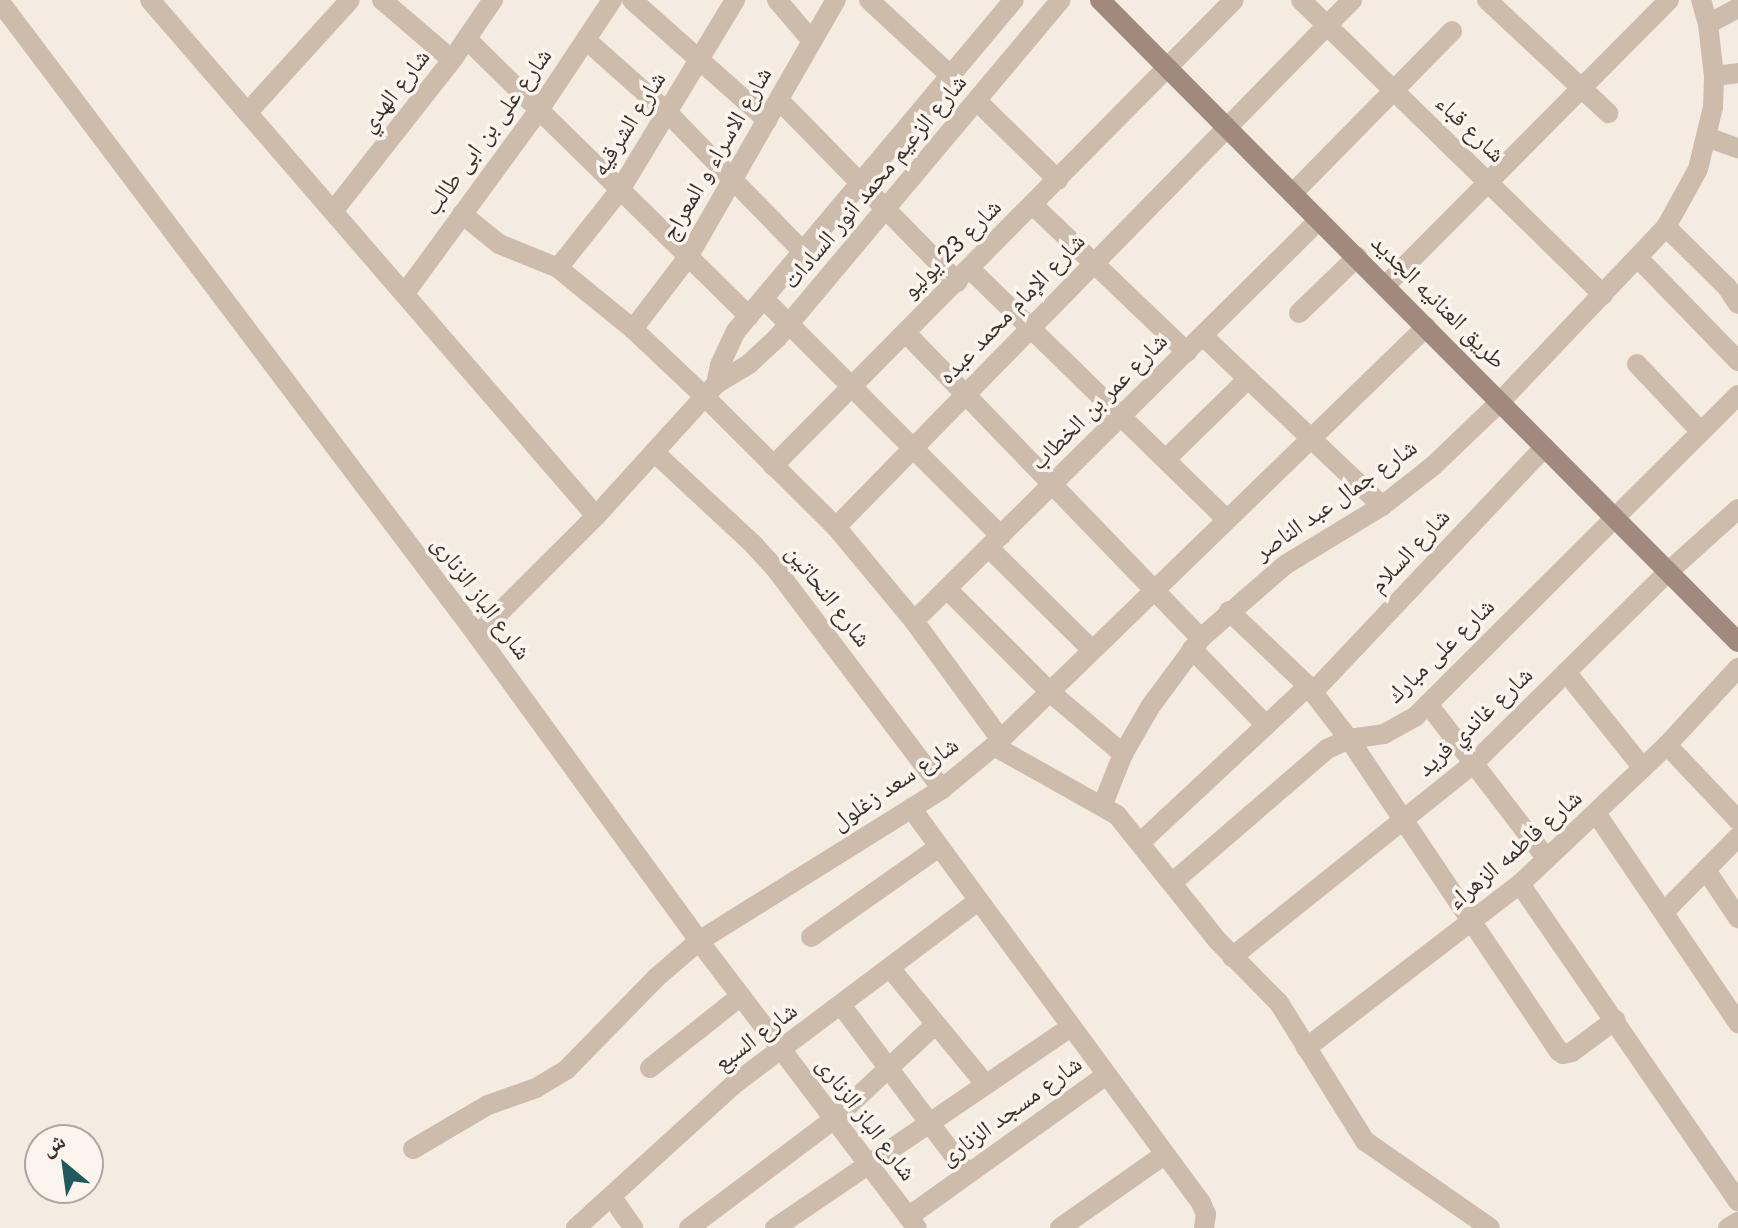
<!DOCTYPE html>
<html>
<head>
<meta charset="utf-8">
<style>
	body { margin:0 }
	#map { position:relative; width:1738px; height:1228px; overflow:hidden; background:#f4ebe1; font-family:Roboto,"Noto Naskh Arabic",sans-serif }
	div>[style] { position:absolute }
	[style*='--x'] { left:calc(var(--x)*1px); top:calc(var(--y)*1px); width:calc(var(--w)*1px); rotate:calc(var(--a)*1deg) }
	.street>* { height:20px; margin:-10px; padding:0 10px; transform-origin:10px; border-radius:10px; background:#cdbbac }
	.secondary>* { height:20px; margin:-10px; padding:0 10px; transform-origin:10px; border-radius:10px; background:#a18a7d }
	span { translate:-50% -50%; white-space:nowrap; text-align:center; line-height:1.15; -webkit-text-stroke:7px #fbf5ee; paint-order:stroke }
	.street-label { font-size:24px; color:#3b302b }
	.north { position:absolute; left:24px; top:1124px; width:80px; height:80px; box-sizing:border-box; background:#fbf5ee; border:2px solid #aea6a0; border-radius:50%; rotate:331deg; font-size:22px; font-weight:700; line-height:32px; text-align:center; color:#3b302b }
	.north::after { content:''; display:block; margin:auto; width:28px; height:36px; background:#1f5a5e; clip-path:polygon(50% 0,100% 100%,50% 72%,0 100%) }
</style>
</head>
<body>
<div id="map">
	<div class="street">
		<i style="--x:150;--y:0;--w:682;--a:49.16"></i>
		<i style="--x:382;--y:0;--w:92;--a:40.6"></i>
		<i style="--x:632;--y:0;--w:181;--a:41.6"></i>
		<i style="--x:777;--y:0;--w:54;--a:49.5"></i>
		<i style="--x:869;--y:0;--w:112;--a:42.8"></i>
		<i style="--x:1301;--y:0;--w:422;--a:44.3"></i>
		<i style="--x:1487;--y:0;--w:166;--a:43"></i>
		<i style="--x:0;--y:2;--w:793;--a:53"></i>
		<i style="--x:477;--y:635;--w:378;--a:54"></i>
		<i style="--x:699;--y:941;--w:360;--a:52.8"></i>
		<i style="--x:1708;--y:24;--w:34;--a:-28"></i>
		<i style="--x:468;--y:40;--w:394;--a:44.5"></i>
		<i style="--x:586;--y:40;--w:108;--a:41.6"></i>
		<i style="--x:667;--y:112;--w:195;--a:45.8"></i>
		<i style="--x:1714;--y:76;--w:24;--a:-7"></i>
		<i style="--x:779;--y:100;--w:255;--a:45.6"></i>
		<i style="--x:977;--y:101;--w:113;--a:44.3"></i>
		<i style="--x:248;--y:112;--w:151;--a:-47.7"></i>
		<i style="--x:1707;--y:137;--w:33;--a:20"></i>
		<i style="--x:1293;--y:193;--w:227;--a:-45.5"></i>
		<i style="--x:1033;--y:205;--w:213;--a:43.7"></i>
		<i style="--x:334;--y:210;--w:191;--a:-51.8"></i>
		<i style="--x:452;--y:60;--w:73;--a:-55.7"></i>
		<i style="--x:462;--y:214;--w:48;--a:39"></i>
		<i style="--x:499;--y:244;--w:64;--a:22.1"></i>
		<i style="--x:558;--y:268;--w:97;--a:39.1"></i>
		<i style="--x:633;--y:329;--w:99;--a:43.4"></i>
		<i style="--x:705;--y:397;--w:185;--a:44.8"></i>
		<i style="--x:836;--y:527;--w:122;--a:50.3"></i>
		<i style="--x:914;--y:621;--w:147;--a:53.8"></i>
		<i style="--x:1666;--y:227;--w:86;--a:44.5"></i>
		<i style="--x:1727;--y:287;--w:20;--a:57"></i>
		<i style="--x:1638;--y:258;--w:144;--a:45.8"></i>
		<i style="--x:558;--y:268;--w:100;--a:-51.5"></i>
		<i style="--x:620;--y:190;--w:222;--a:-58.8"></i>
		<i style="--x:970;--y:269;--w:358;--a:44.3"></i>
		<i style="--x:1385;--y:286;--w:403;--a:-45.2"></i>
		<i style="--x:405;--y:293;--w:227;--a:-53.8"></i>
		<i style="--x:539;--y:110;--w:132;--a:-56.4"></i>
		<i style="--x:764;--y:299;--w:335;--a:45"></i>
		<i style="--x:1299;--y:313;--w:81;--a:-44"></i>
		<i style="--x:633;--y:329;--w:91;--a:-52.6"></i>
		<i style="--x:688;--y:257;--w:297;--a:-60.1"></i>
		<i style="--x:906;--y:333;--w:424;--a:46"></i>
		<i style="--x:1203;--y:336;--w:247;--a:43.5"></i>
		<i style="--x:1637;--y:364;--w:93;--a:46.7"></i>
		<i style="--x:716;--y:384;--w:19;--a:-78"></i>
		<i style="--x:720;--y:365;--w:38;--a:-65"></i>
		<i style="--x:736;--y:331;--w:432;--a:-50"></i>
		<i style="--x:654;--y:452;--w:137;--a:42.9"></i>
		<i style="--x:754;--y:545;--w:36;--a:48"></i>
		<i style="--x:778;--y:572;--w:272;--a:52.9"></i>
		<i style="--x:1166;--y:459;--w:115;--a:-44.3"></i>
		<i style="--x:773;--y:466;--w:655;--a:-45.31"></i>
		<i style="--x:836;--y:527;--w:738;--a:-45.6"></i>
		<i style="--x:989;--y:548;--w:145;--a:44.7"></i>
		<i style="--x:947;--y:589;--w:146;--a:45"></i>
		<i style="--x:1050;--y:692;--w:96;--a:40.3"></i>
		<i style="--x:1229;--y:611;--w:109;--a:43.5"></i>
		<i style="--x:1308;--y:686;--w:67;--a:52.3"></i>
		<i style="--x:1349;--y:739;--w:376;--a:56.1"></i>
		<i style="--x:1559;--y:1051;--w:5;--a:37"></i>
		<i style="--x:1563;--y:1054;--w:9;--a:-13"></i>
		<i style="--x:1572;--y:1052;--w:54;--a:-36.7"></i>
		<i style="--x:914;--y:621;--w:570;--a:-44.72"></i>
		<i style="--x:477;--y:635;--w:168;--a:-45"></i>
		<i style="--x:596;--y:516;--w:178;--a:-47.7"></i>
		<i style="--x:716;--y:384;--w:39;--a:-31"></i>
		<i style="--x:749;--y:364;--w:38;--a:-43"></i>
		<i style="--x:777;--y:338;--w:441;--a:-50"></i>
		<i style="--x:1192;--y:649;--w:106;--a:45.8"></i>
		<i style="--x:1566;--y:672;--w:123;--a:51.3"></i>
		<i style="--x:1313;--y:692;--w:337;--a:-46.6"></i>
		<i style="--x:1428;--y:704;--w:195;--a:52.5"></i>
		<i style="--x:1667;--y:745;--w:103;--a:46.6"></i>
		<i style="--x:994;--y:746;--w:141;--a:29.3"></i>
		<i style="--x:1117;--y:815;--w:161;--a:51.3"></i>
		<i style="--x:1218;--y:941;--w:87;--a:45.5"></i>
		<i style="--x:1279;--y:1003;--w:163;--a:58.1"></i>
		<i style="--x:1365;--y:1141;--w:152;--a:34.8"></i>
		<i style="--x:1103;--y:804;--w:54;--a:-68.2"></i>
		<i style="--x:1123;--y:754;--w:54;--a:-60.1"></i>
		<i style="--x:1150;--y:707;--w:86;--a:-53.5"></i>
		<i style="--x:1201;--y:638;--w:111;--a:-41"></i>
		<i style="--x:1285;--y:565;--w:114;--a:-31.3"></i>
		<i style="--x:1382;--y:506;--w:65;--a:-38.1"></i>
		<i style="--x:1433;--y:466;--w:93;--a:-43.7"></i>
		<i style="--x:1500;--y:402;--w:241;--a:-46.5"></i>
		<i style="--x:1666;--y:227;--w:66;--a:-61.1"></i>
		<i style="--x:1698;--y:169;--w:64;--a:-76.4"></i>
		<i style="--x:1713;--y:107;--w:31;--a:-88"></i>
		<i style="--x:1714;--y:76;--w:52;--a:-96.6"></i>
		<i style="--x:1708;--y:24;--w:25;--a:-106"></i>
		<i style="--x:911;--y:808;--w:490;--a:53.7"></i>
		<i style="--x:1201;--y:1203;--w:12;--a:66"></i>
		<i style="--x:1206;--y:1214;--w:14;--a:98"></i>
		<i style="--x:1596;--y:813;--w:254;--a:55.9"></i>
		<i style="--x:1142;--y:841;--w:227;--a:-43"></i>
		<i style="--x:1706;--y:870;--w:58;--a:56.3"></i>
		<i style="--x:1173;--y:882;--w:203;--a:-40.8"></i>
		<i style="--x:1327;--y:749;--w:24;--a:-24"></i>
		<i style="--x:1349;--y:739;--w:35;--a:-8"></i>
		<i style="--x:1384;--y:734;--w:35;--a:-29"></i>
		<i style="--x:1415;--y:717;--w:456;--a:-44.9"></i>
		<i style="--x:1520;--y:884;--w:385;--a:55.5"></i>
		<i style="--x:1665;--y:911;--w:104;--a:-45.4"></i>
		<i style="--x:811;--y:937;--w:156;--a:-35.1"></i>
		<i style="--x:1232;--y:957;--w:310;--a:-38.7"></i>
		<i style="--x:1474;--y:763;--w:272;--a:-44.6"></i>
		<i style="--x:1668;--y:572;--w:94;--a:-42"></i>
		<i style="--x:890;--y:968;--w:151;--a:50.6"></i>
		<i style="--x:841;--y:1005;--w:211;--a:53.1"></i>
		<i style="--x:1306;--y:1048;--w:270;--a:-37.5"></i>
		<i style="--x:1520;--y:884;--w:202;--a:-43.4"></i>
		<i style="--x:1667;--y:745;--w:105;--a:-47.3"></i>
		<i style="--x:650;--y:1068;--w:116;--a:-38.4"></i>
		<i style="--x:413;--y:1149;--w:87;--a:-30.4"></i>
		<i style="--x:488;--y:1105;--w:51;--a:-19.5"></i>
		<i style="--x:536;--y:1088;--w:35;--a:-31"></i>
		<i style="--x:566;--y:1070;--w:130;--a:-45.6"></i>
		<i style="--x:657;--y:977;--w:55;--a:-40.6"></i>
		<i style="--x:699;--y:941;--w:287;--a:-32"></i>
		<i style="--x:942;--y:789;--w:67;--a:-39.6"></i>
		<i style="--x:994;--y:746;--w:602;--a:-44.12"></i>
		<i style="--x:611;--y:1196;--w:39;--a:55"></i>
		<i style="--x:908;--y:1217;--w:244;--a:-35.6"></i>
		<i style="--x:576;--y:1228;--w:212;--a:-42.3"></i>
		<i style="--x:733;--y:1085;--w:306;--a:-36.9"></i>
		<i style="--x:689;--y:1228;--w:181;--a:-36.9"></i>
		<i style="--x:834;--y:1119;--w:139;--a:-43"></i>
		<i style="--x:775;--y:1228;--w:358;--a:-34.2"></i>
		<i style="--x:1060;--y:1228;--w:127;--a:-35.1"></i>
		<i style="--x:1728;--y:1228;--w:12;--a:-31"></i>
	</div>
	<div class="secondary">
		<i style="--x:1100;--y:0;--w:905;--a:45.18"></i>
	</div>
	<div class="street-label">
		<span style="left:395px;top:91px;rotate:-52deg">شارع الهدي</span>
		<span style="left:629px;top:124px;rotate:-58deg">شارع الشرقيه</span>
		<span style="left:1470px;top:129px;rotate:44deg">شارع قباء</span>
		<span style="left:488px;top:132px;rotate:-54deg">شارع على بن ابى طالب</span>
		<span style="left:717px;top:154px;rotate:-60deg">شارع الاسراء و المعراج</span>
		<span style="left:875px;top:182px;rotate:-50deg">شارع الزعيم محمد انور السادات</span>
		<span style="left:952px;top:249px;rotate:-45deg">شارع 23 يوليو</span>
		<span style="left:1438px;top:302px;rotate:45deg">طريق العنانيه الجديد</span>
		<span style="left:1012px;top:309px;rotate:-46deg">شارع الإمام محمد عبده</span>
		<span style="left:1099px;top:402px;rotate:-45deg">شارع عمر بن الخطاب</span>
		<span style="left:1336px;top:500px;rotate:-35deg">شارع جمال عبد الناصر</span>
		<span style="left:1410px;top:551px;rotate:-47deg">شارع السلام</span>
		<span style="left:828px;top:596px;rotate:52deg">شارع النحاتين</span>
		<span style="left:481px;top:598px;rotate:53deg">شارع الباز الزنارى</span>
		<span style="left:1441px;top:651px;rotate:-44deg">شارع على مبارك</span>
		<span style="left:1475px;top:722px;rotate:-43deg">شارع غاندي فريد</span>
		<span style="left:895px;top:784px;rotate:-34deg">شارع سعد زغلول</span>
		<span style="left:1515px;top:850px;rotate:-41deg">شارع فاطمه الزهراء</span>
		<span style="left:756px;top:1037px;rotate:-37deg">شارع السبع</span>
		<span style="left:1011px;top:1111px;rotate:-36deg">شارع مسجد الزنارى</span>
		<span style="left:866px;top:1119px;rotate:53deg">شارع الباز الزنارى</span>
	</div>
	<div class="north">ش</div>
</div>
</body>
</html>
